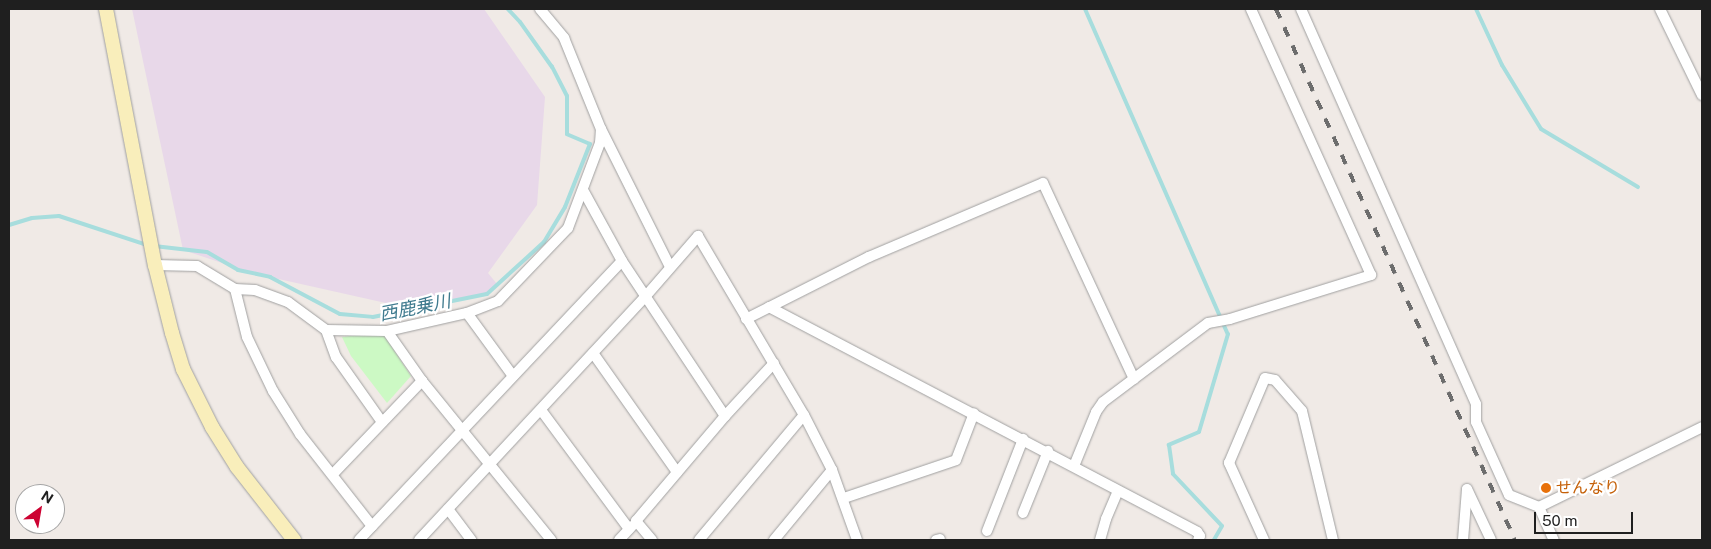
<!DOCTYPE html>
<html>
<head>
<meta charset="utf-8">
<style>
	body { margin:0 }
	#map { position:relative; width:1711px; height:549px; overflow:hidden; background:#f0eae6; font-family:"Public Sans","Noto Sans JP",sans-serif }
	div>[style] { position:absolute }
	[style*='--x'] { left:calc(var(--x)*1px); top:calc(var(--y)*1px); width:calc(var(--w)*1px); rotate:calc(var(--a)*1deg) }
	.industrial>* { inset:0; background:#e8d8e9 }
	.park>* { inset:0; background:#ccf9c4 }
	.stream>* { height:4px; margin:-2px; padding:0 2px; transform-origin:2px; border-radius:2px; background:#a7dddd }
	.roads { filter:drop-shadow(0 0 1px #a0a0a0) drop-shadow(0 0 1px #a0a0a0) }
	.street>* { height:10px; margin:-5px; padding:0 5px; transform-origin:5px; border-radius:5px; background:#fff }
	.secondary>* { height:14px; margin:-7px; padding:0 7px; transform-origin:7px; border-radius:7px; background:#f9eebb }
	.rail>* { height:4px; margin-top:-2px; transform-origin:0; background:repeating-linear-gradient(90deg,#6d6d6d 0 10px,transparent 0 20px) }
	.dots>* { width:14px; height:14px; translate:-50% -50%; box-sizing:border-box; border:2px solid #fff; border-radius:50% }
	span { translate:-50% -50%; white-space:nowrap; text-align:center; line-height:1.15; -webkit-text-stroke:4.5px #fff; paint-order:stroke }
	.food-label { font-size:16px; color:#c56008 }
	.left { translate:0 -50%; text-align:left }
	.water-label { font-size:18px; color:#407b8f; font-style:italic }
	.frame { position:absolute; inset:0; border:10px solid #1f1f1f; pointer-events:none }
	.north { position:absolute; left:15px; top:484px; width:50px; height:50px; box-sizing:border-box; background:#fff; border:1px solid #a5a5a5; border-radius:50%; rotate:32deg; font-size:14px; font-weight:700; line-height:20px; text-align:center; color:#1f1f1f }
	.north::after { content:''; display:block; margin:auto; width:18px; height:22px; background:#cd0232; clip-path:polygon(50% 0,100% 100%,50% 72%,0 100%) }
	.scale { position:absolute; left:1534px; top:512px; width:99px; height:22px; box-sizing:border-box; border:2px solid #1f1f1f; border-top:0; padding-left:6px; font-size:15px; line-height:18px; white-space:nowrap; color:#1f1f1f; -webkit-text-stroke:4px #fff; paint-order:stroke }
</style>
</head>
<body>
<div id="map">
	<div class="industrial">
		<i style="clip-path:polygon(132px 9px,484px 9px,545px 97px,537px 205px,488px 273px,497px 284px,487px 294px,417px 310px,252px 273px,183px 250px)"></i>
	</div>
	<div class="park">
		<i style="clip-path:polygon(382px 332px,411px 376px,387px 403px,351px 356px,342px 337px)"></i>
	</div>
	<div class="stream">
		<i style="--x:1085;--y:9;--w:355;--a:66.3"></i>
		<i style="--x:1228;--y:334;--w:102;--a:106.5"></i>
		<i style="--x:1199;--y:432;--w:33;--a:157"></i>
		<i style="--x:1169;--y:445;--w:29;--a:82"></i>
		<i style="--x:1173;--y:474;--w:71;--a:46.7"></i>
		<i style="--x:1222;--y:526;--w:16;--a:120"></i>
		<i style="--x:1476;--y:9;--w:62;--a:65.1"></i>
		<i style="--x:1502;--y:65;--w:75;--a:58.6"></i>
		<i style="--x:1541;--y:129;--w:113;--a:30.9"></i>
		<i style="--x:9;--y:225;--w:24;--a:-17"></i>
		<i style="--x:32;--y:218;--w:27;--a:-4"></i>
		<i style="--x:59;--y:216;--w:93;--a:18.2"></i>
		<i style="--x:154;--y:246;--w:53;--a:6.5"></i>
		<i style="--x:207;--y:252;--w:36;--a:30"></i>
		<i style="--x:238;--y:270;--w:33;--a:12"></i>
		<i style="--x:270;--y:277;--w:79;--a:27.9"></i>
		<i style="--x:340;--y:314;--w:33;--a:5"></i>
		<i style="--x:373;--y:317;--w:116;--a:-11.4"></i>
		<i style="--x:487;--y:294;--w:77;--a:-42.4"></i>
		<i style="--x:544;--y:242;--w:41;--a:-59"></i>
		<i style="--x:565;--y:207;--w:68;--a:-68.4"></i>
		<i style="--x:590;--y:144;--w:25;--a:-157"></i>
		<i style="--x:567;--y:134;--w:38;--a:-90"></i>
		<i style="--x:567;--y:96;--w:33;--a:-117"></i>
		<i style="--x:552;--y:67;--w:55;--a:-125.4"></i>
		<i style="--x:520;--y:22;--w:18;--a:-133"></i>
	</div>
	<div class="roads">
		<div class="street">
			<i style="--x:540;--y:9;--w:38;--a:50"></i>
			<i style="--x:564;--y:38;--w:98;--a:67.9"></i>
			<i style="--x:601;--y:129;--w:154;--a:63.4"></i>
			<i style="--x:1301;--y:9;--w:432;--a:66.1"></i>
			<i style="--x:1476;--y:404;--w:18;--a:90"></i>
			<i style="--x:1476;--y:422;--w:80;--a:65.7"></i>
			<i style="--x:1509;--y:495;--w:32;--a:22"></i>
			<i style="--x:1539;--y:507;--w:36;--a:66"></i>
			<i style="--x:1660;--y:9;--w:96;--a:64"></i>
			<i style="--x:583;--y:190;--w:81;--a:61.2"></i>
			<i style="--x:622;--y:261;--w:186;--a:56.4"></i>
			<i style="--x:155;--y:265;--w:42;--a:1.4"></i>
			<i style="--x:197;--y:266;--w:44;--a:31.2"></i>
			<i style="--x:235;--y:289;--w:20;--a:3"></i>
			<i style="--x:255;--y:290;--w:35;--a:20"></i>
			<i style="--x:288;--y:302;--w:47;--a:36.4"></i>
			<i style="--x:326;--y:330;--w:61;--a:0.9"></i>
			<i style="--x:387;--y:331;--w:82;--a:-12.7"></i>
			<i style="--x:467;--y:313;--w:33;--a:-21"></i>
			<i style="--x:498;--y:301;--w:101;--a:-46.2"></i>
			<i style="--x:568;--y:228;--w:91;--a:-69.4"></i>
			<i style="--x:600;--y:143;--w:14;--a:-86"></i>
			<i style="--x:235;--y:289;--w:49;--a:76"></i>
			<i style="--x:247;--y:337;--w:60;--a:64.3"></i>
			<i style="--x:273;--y:391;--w:51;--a:57.9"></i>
			<i style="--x:300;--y:434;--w:117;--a:52"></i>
			<i style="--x:769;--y:307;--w:484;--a:27.7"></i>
			<i style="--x:1197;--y:532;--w:5;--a:53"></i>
			<i style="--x:1200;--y:536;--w:4;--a:117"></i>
			<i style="--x:467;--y:313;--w:78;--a:53.9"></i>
			<i style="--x:746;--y:319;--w:138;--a:-26.8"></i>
			<i style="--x:869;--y:257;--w:189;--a:-23"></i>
			<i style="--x:1043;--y:183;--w:216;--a:65.1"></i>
			<i style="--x:326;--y:330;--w:29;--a:70"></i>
			<i style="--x:336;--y:357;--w:80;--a:54.7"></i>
			<i style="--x:387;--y:331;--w:61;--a:55"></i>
			<i style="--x:422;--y:381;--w:205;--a:50.9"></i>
			<i style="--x:593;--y:353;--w:146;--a:54.8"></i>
			<i style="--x:541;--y:410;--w:148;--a:53.5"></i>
			<i style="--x:1074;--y:466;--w:58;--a:-67.8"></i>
			<i style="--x:1096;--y:412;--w:12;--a:-55"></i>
			<i style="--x:1103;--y:402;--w:131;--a:-37"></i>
			<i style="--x:1208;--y:323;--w:22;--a:-10"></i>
			<i style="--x:1230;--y:319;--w:148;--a:-17.3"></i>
			<i style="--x:1371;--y:275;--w:292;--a:-114.3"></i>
			<i style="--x:333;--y:474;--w:129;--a:-46.3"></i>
			<i style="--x:844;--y:498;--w:118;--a:-18.7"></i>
			<i style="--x:956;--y:460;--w:50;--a:-69"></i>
			<i style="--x:1539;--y:507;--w:182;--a:-26.1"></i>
			<i style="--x:448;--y:509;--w:39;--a:53"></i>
			<i style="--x:1023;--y:513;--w:67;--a:-68"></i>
			<i style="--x:987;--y:531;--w:99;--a:-68.6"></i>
			<i style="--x:359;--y:540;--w:383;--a:-46.7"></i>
			<i style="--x:419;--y:540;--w:332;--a:-47.1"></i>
			<i style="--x:645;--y:297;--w:81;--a:-49"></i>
			<i style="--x:698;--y:236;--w:208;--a:59.4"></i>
			<i style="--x:804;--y:415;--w:62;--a:63"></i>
			<i style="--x:832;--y:470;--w:74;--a:70.3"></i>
			<i style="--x:619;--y:540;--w:19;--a:-47"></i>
			<i style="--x:652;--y:540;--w:25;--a:-130"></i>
			<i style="--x:636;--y:521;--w:138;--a:-49.7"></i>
			<i style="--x:725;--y:416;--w:72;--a:-47.2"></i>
			<i style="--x:699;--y:540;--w:163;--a:-50"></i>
			<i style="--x:774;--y:540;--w:91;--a:-50.4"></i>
			<i style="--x:936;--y:540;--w:4;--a:-14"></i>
			<i style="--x:1100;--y:540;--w:22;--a:-74"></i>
			<i style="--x:1106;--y:519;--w:30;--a:-67"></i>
			<i style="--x:1264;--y:540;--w:85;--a:-114.4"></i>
			<i style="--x:1229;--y:463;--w:92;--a:-67"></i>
			<i style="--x:1265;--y:378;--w:10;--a:11"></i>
			<i style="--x:1275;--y:380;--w:41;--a:48.9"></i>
			<i style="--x:1302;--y:411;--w:133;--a:76.5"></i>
			<i style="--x:1463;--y:540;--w:51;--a:-85.5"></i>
			<i style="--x:1467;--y:489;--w:56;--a:64.8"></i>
		</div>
		<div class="secondary">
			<i style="--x:106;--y:9;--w:261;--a:79.2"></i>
			<i style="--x:155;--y:265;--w:70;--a:76"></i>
			<i style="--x:172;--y:333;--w:38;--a:73"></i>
			<i style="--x:183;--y:369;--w:65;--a:63.4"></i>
			<i style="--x:212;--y:427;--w:47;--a:58"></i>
			<i style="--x:237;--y:467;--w:93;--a:52"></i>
		</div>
	</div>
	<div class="rail">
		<i style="--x:1276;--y:9;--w:582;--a:65.77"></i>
	</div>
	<div class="dots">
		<i style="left:1546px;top:488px;background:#e8710a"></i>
	</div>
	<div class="food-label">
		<span class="left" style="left:1556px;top:488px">せんなり</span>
	</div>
	<div class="water-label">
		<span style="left:415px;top:308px;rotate:-11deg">西鹿乗川</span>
	</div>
	<div class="frame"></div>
	<div class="north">N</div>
	<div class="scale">50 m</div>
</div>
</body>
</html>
